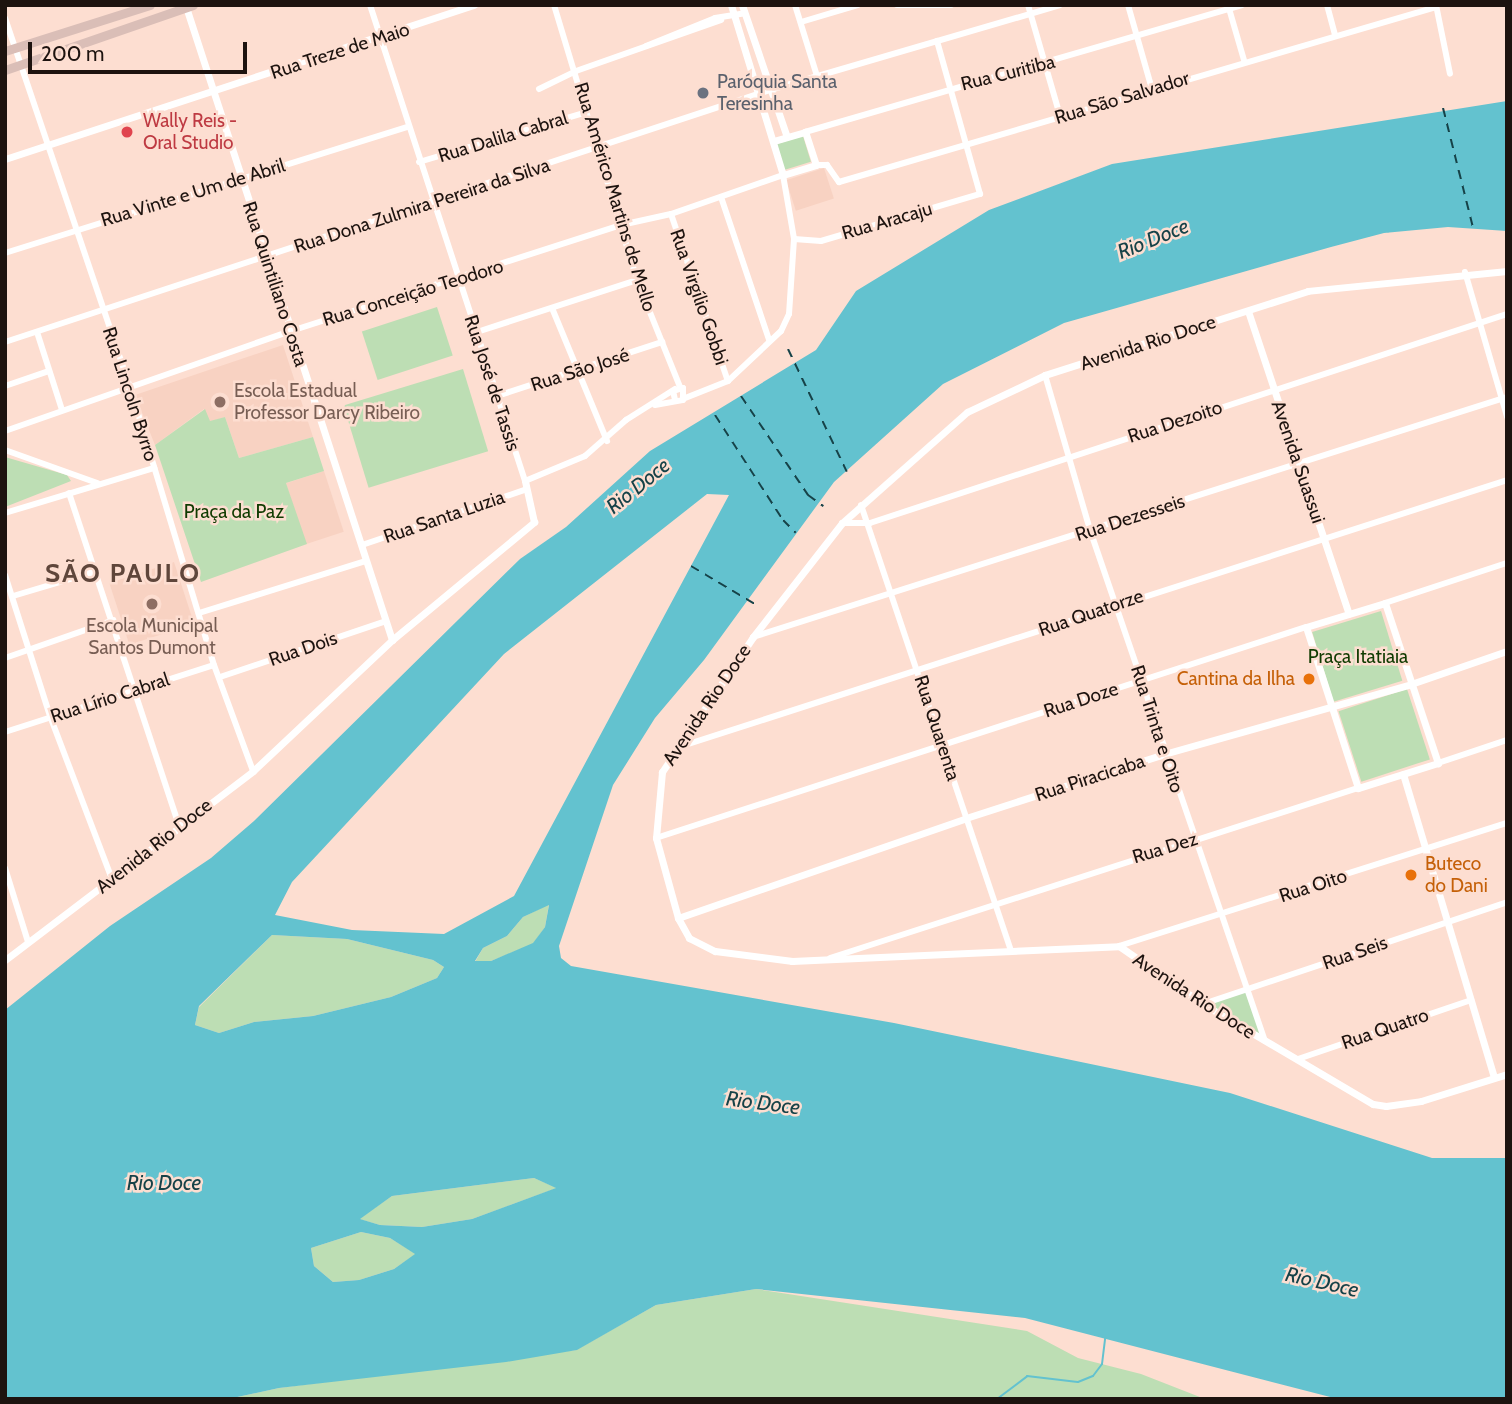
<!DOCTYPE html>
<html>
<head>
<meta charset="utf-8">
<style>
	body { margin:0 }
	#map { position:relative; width:1512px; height:1404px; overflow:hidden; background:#fdded1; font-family:Cabin,sans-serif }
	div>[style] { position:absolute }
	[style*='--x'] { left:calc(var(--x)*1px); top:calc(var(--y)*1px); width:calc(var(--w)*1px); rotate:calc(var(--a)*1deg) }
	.built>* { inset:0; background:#f8d2c2; transform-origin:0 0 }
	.green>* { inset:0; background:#bddeb4; transform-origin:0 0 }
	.water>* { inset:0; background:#63c2cf }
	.stream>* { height:2px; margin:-1px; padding:0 1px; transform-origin:1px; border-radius:1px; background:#63c2cf }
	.ferry>* { height:2px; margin-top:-1px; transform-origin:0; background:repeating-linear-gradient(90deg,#164248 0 9px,transparent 0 16px) }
	.minor>* { height:6px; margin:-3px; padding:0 3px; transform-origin:3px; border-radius:3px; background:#fff }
	.tertiary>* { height:7px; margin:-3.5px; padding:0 3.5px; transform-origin:3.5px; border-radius:3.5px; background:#fff }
	.primary>* { height:9px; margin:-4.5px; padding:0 4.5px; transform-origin:4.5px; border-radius:4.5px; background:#dabeb7 }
	.dots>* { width:19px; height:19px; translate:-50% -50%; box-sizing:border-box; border:4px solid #fdded1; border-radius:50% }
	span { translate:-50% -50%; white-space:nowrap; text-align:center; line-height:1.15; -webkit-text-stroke:5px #fdded1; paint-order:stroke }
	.street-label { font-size:19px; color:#1d130f }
	.worship-label { font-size:19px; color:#5b616d }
	.left { translate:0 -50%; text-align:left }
	.health-label { font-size:19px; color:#be3a42 }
	.education-label { font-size:19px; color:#785e54 }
	.park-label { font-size:19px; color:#103b01 }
	.food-label { font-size:19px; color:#c56008 }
	.right { translate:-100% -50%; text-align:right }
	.water-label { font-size:21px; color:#164248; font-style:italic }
	.district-label { font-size:26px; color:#5f463b; font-weight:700; letter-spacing:2px }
	.frame { position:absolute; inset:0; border:7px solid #1d130f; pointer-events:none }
	.scale { position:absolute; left:28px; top:42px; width:219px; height:32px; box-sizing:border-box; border:4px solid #1d130f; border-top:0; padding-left:9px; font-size:21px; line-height:24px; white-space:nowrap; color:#1d130f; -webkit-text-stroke:5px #fdded1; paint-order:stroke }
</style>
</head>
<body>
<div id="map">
	<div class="built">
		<i style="left:824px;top:168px;width:32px;height:40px;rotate:72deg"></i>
		<i style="clip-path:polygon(283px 345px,313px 437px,239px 458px,225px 417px,210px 422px,204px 409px,155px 445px,135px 395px)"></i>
		<i style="left:324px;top:471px;width:64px;height:40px;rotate:72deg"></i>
		<i style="left:174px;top:562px;width:65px;height:68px;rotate:72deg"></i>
	</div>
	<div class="green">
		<i style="left:803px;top:136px;width:27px;height:28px;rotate:73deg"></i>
		<i style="left:437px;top:307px;width:51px;height:79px;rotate:72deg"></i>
		<i style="left:463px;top:369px;width:86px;height:125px;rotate:73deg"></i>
		<i style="clip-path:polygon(205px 409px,210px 421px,225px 417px,239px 458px,313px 437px,324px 471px,286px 483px,307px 544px,201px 582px,155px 445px)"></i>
		<i style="clip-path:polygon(5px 457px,67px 475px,71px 481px,5px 507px)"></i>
		<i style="left:1381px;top:611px;width:73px;height:72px;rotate:73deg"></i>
		<i style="left:1407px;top:689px;width:74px;height:72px;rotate:72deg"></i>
		<i style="clip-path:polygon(549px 904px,545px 927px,533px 944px,491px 961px,475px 962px,483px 948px,507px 936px,523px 917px)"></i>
		<i style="clip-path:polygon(272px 935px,347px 939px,433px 960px,444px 967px,437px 978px,391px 997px,313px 1016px,254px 1022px,219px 1033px,195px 1025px,199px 1007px)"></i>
		<i style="clip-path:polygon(1248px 990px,1265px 1041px,1203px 1004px)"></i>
		<i style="clip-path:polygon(534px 1178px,557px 1188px,472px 1219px,422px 1227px,380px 1225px,359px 1219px,392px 1196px)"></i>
		<i style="clip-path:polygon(361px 1232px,390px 1238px,416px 1254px,394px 1269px,359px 1280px,333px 1282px,314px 1266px,311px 1248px)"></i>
		<i style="clip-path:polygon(756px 1289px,1027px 1331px,1078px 1358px,1141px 1374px,1205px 1399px,228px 1399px,279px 1388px,576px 1350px,656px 1305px)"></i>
	</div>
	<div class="water">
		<i style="clip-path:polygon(evenodd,1507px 101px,1507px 231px,1448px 227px,1384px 233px,1331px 247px,1064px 323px,943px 384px,834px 482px,704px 660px,655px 718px,613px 785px,559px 946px,561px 958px,571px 966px,894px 1023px,1230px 1093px,1432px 1158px,1507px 1158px,1507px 1399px,1338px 1399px,1025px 1318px,756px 1289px,656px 1305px,577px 1350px,506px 1362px,279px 1388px,228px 1399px,5px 1399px,5px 1010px,110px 926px,211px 858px,254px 821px,520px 559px,566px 527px,650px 451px,816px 350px,856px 291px,989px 210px,1112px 164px,1507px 101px,707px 494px,729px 495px,514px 896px,444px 934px,352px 930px,275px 915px,292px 882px,504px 654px,707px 494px,1507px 101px,549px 905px,545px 927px,533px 943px,491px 961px,475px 961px,483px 948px,507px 936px,523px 917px,549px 905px,1507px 101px,272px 935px,347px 939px,433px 960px,444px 967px,437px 978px,391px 997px,313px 1016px,254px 1022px,219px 1033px,195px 1025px,199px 1006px,272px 935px,1507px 101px,534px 1178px,556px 1188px,472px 1219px,422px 1227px,380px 1225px,360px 1219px,392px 1196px,534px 1178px,1507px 101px,361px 1232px,390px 1238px,415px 1254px,394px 1269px,359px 1280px,333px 1282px,314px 1266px,311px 1248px,361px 1232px)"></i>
	</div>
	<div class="stream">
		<i style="--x:997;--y:1399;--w:38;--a:-37"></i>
		<i style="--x:1027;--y:1376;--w:51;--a:6.7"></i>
		<i style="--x:1078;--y:1382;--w:16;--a:-22"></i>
		<i style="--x:1093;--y:1376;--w:15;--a:-53"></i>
		<i style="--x:1102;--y:1364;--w:26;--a:-83"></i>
	</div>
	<div class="ferry">
		<i style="--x:1443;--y:108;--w:127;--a:75.9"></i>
		<i style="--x:788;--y:349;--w:136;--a:64.4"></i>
		<i style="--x:741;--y:396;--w:120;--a:55.9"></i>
		<i style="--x:808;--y:495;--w:19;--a:36"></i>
		<i style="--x:715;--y:415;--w:125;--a:57.1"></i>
		<i style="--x:783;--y:520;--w:18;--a:45"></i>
		<i style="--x:691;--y:566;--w:74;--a:30.7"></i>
	</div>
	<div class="minor">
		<i style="--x:370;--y:5;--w:501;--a:71.96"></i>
		<i style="--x:525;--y:481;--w:65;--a:-22.6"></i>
		<i style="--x:585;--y:456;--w:55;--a:-41.3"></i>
		<i style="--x:626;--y:420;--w:58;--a:-32.3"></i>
		<i style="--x:554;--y:5;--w:287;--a:73.2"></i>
		<i style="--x:637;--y:280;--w:115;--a:68.1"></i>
		<i style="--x:795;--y:5;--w:74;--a:72.8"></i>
		<i style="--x:897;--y:5;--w:54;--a:0"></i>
		<i style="--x:1028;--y:5;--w:116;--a:73.9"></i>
		<i style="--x:1128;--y:5;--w:87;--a:74.1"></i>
		<i style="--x:1228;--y:5;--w:57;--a:73.8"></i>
		<i style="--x:1327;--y:5;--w:30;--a:75"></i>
		<i style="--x:1436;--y:5;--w:70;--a:78.5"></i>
		<i style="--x:5;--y:18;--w:390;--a:71.3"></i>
		<i style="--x:130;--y:387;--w:290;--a:73.2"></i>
		<i style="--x:214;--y:665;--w:113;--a:69.8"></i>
		<i style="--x:801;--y:22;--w:59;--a:-16.6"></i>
		<i style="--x:646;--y:46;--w:74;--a:-22.1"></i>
		<i style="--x:715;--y:18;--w:30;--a:-9"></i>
		<i style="--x:539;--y:89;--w:41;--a:-25.9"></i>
		<i style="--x:576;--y:71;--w:154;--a:-19.4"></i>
		<i style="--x:805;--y:132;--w:455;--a:-16.2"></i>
		<i style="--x:419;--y:162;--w:175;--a:-16.6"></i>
		<i style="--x:816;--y:165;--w:11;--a:0"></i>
		<i style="--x:827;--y:165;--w:21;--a:55"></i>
		<i style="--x:839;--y:182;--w:622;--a:-16.34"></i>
		<i style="--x:721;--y:197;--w:151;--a:71.4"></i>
		<i style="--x:671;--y:214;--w:176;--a:71.2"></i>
		<i style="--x:794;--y:239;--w:27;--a:4"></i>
		<i style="--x:821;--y:241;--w:166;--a:-16.5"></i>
		<i style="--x:980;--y:194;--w:159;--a:-105.7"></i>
		<i style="--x:5;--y:253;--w:421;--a:-17.4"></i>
		<i style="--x:1465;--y:272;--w:151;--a:73.8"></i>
		<i style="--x:552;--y:308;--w:144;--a:67.5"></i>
		<i style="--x:37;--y:332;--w:82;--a:72.2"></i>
		<i style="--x:477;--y:332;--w:168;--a:-18"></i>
		<i style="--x:5;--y:342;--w:805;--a:-18.23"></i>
		<i style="--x:770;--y:90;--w:302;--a:-16.3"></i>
		<i style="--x:1045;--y:375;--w:161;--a:73.8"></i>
		<i style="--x:1090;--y:530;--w:540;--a:71.1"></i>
		<i style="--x:5;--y:386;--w:46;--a:-18.8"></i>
		<i style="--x:497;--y:396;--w:174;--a:-18.1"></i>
		<i style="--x:655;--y:405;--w:28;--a:-10"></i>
		<i style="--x:683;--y:400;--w:12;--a:-90"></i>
		<i style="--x:683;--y:388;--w:10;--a:163"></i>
		<i style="--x:673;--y:391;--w:9;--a:77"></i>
		<i style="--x:5;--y:431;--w:303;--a:-19.3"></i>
		<i style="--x:291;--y:331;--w:347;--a:-17.8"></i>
		<i style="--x:621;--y:225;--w:51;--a:-12.4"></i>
		<i style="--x:671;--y:214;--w:119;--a:-19.2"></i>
		<i style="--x:783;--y:175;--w:65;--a:80.2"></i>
		<i style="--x:794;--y:239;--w:75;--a:93.8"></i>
		<i style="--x:789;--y:314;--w:19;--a:115"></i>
		<i style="--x:781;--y:331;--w:73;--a:136.7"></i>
		<i style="--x:728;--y:381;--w:46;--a:158.4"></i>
		<i style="--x:5;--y:450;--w:98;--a:19.7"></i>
		<i style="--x:69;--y:493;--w:350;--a:71.7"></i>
		<i style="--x:861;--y:505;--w:471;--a:71.4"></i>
		<i style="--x:5;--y:513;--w:156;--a:-16.8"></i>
		<i style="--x:842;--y:523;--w:28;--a:0"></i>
		<i style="--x:870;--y:523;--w:670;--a:-18.16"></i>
		<i style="--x:362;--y:545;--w:174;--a:-18.7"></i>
		<i style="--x:5;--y:575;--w:148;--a:72.3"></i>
		<i style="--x:50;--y:716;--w:174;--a:69.2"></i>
		<i style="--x:13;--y:596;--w:88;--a:-16.6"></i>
		<i style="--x:1385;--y:603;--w:128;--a:-18.2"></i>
		<i style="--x:199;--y:613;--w:175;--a:-17.3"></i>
		<i style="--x:753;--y:637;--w:791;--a:-17.66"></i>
		<i style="--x:5;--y:658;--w:115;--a:-19.2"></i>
		<i style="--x:220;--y:677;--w:175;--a:-18.6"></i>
		<i style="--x:5;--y:732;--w:219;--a:-17.8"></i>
		<i style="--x:679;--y:747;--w:870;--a:-17.87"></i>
		<i style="--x:1438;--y:763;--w:73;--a:-18.4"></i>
		<i style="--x:656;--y:838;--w:683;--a:-17.98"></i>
		<i style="--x:5;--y:868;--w:77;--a:72.7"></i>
		<i style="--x:1119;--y:946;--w:407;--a:-17.6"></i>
		<i style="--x:830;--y:958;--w:555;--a:-17.85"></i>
		<i style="--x:1203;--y:1004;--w:321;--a:-18.5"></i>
		<i style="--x:1298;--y:1059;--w:183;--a:-18.8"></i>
	</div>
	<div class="tertiary">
		<i style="--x:731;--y:5;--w:178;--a:73"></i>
		<i style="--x:783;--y:175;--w:34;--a:-17"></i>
		<i style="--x:816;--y:165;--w:35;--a:-108"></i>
		<i style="--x:805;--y:132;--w:33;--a:164"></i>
		<i style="--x:742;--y:5;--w:139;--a:71.2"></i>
		<i style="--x:186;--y:7;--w:666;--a:71.97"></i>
		<i style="--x:5;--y:159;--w:494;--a:-18.2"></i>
		<i style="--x:1507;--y:271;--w:200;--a:174.3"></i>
		<i style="--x:1308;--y:291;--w:276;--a:162.3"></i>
		<i style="--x:1045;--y:375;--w:86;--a:154.6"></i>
		<i style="--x:967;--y:412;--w:167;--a:138.4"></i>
		<i style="--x:842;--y:523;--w:145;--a:128"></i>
		<i style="--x:753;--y:637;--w:163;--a:124"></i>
		<i style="--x:662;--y:772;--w:66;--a:95.2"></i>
		<i style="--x:656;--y:838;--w:83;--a:74.6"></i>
		<i style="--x:678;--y:918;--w:23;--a:61"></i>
		<i style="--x:689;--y:938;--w:29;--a:27"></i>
		<i style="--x:715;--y:951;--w:78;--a:7.4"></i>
		<i style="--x:792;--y:961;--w:327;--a:-2.6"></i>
		<i style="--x:1119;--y:946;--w:102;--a:34.6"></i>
		<i style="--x:1203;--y:1004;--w:197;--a:30.5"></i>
		<i style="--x:1373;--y:1104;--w:13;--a:9"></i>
		<i style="--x:1386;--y:1106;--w:35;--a:-8"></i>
		<i style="--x:1421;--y:1101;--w:90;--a:-17.4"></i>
		<i style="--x:1248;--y:311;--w:319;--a:71.6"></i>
		<i style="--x:1385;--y:603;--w:169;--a:71.7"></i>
		<i style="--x:1438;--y:763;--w:84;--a:162.6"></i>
		<i style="--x:1358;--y:788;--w:169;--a:-107.9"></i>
		<i style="--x:1306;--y:627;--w:83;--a:-16.9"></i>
		<i style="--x:1403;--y:774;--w:317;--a:73.3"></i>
		<i style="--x:678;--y:918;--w:305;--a:-19.1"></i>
		<i style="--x:966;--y:818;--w:208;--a:-17.9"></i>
		<i style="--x:1164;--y:754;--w:257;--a:-15.8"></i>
		<i style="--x:1411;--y:684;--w:102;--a:-19"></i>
		<i style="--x:5;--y:960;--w:312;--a:-37.3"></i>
		<i style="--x:253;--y:771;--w:191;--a:-43.3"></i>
		<i style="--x:392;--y:640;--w:185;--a:-39.7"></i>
		<i style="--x:534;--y:522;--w:42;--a:-102.4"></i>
	</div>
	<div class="primary">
		<i style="--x:5;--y:51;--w:152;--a:-17.6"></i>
		<i style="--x:5;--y:70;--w:199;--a:-19.1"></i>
	</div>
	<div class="dots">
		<i style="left:703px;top:93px;background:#6b7280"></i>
		<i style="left:127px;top:132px;background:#e0444e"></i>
		<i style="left:220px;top:402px;background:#8d6e63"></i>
		<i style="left:152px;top:604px;background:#8d6e63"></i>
		<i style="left:1309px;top:679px;background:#e8710a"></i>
		<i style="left:1411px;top:875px;background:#e8710a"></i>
	</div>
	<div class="street-label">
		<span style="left:340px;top:51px;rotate:-18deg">Rua Treze de Maio</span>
		<span style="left:1008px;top:73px;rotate:-14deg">Rua Curitiba</span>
		<span style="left:1122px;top:98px;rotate:-17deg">Rua São Salvador</span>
		<span style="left:503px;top:137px;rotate:-17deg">Rua Dalila Cabral</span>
		<span style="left:193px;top:193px;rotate:-17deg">Rua Vinte e Um de Abril</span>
		<span style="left:615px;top:197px;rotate:73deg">Rua Américo Martins de Mello</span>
		<span style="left:422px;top:206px;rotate:-18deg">Rua Dona Zulmira Pereira da Silva</span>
		<span style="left:887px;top:221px;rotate:-16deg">Rua Aracaju</span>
		<span style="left:275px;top:284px;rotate:72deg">Rua Quintiliano Costa</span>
		<span style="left:413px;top:293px;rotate:-17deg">Rua Conceição Teodoro</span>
		<span style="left:699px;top:297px;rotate:71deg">Rua Virgílio Gobbi</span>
		<span style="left:1148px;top:343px;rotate:-18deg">Avenida Rio Doce</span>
		<span style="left:580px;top:370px;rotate:-18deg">Rua São José</span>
		<span style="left:492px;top:383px;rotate:72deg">Rua José de Tassis</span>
		<span style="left:130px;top:394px;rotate:72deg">Rua Lincoln Byrro</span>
		<span style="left:1175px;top:422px;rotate:-18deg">Rua Dezoito</span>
		<span style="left:1298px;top:462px;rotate:71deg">Avenida Suassui</span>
		<span style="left:444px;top:517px;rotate:-19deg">Rua Santa Luzia</span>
		<span style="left:1130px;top:518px;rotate:-18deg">Rua Dezesseis</span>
		<span style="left:1091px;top:613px;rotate:-19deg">Rua Quatorze</span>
		<span style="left:303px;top:649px;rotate:-19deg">Rua Dois</span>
		<span style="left:110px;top:698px;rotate:-18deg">Rua Lírio Cabral</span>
		<span style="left:1081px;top:700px;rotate:-18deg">Rua Doze</span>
		<span style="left:707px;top:705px;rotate:-56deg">Avenida Rio Doce</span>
		<span style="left:937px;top:728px;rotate:72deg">Rua Quarenta</span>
		<span style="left:1157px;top:729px;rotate:72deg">Rua Trinta e Oito</span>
		<span style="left:1090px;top:778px;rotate:-18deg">Rua Piracicaba</span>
		<span style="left:154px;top:846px;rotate:-38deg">Avenida Rio Doce</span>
		<span style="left:1165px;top:848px;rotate:-17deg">Rua Dez</span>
		<span style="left:1313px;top:886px;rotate:-18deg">Rua Oito</span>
		<span style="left:1355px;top:953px;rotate:-19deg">Rua Seis</span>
		<span style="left:1194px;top:996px;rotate:33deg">Avenida Rio Doce</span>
		<span style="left:1385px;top:1029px;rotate:-19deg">Rua Quatro</span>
	</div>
	<div class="worship-label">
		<span class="left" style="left:717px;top:93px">Paróquia Santa<br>Teresinha</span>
	</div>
	<div class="health-label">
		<span class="left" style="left:143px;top:132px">Wally Reis -<br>Oral Studio</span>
	</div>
	<div class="education-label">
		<span class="left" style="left:234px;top:402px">Escola Estadual<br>Professor Darcy Ribeiro</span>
		<span style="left:152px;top:637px">Escola Municipal<br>Santos Dumont</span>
	</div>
	<div class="park-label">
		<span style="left:234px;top:512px">Praça da Paz</span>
		<span style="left:1358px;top:657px">Praça Itatiaia</span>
	</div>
	<div class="food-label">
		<span class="right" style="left:1295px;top:679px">Cantina da Ilha</span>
		<span class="left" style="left:1425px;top:875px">Buteco<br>do Dani</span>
	</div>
	<div class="water-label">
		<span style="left:1153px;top:239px;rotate:-22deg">Rio Doce</span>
		<span style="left:638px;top:486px;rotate:-39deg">Rio Doce</span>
		<span style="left:763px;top:1103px;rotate:7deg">Rio Doce</span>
		<span style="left:164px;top:1183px">Rio Doce</span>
		<span style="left:1322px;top:1282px;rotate:13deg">Rio Doce</span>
	</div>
	<div class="district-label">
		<span style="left:123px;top:574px">SÃO PAULO</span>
	</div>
	<div class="frame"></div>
	<div class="scale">200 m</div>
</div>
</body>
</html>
